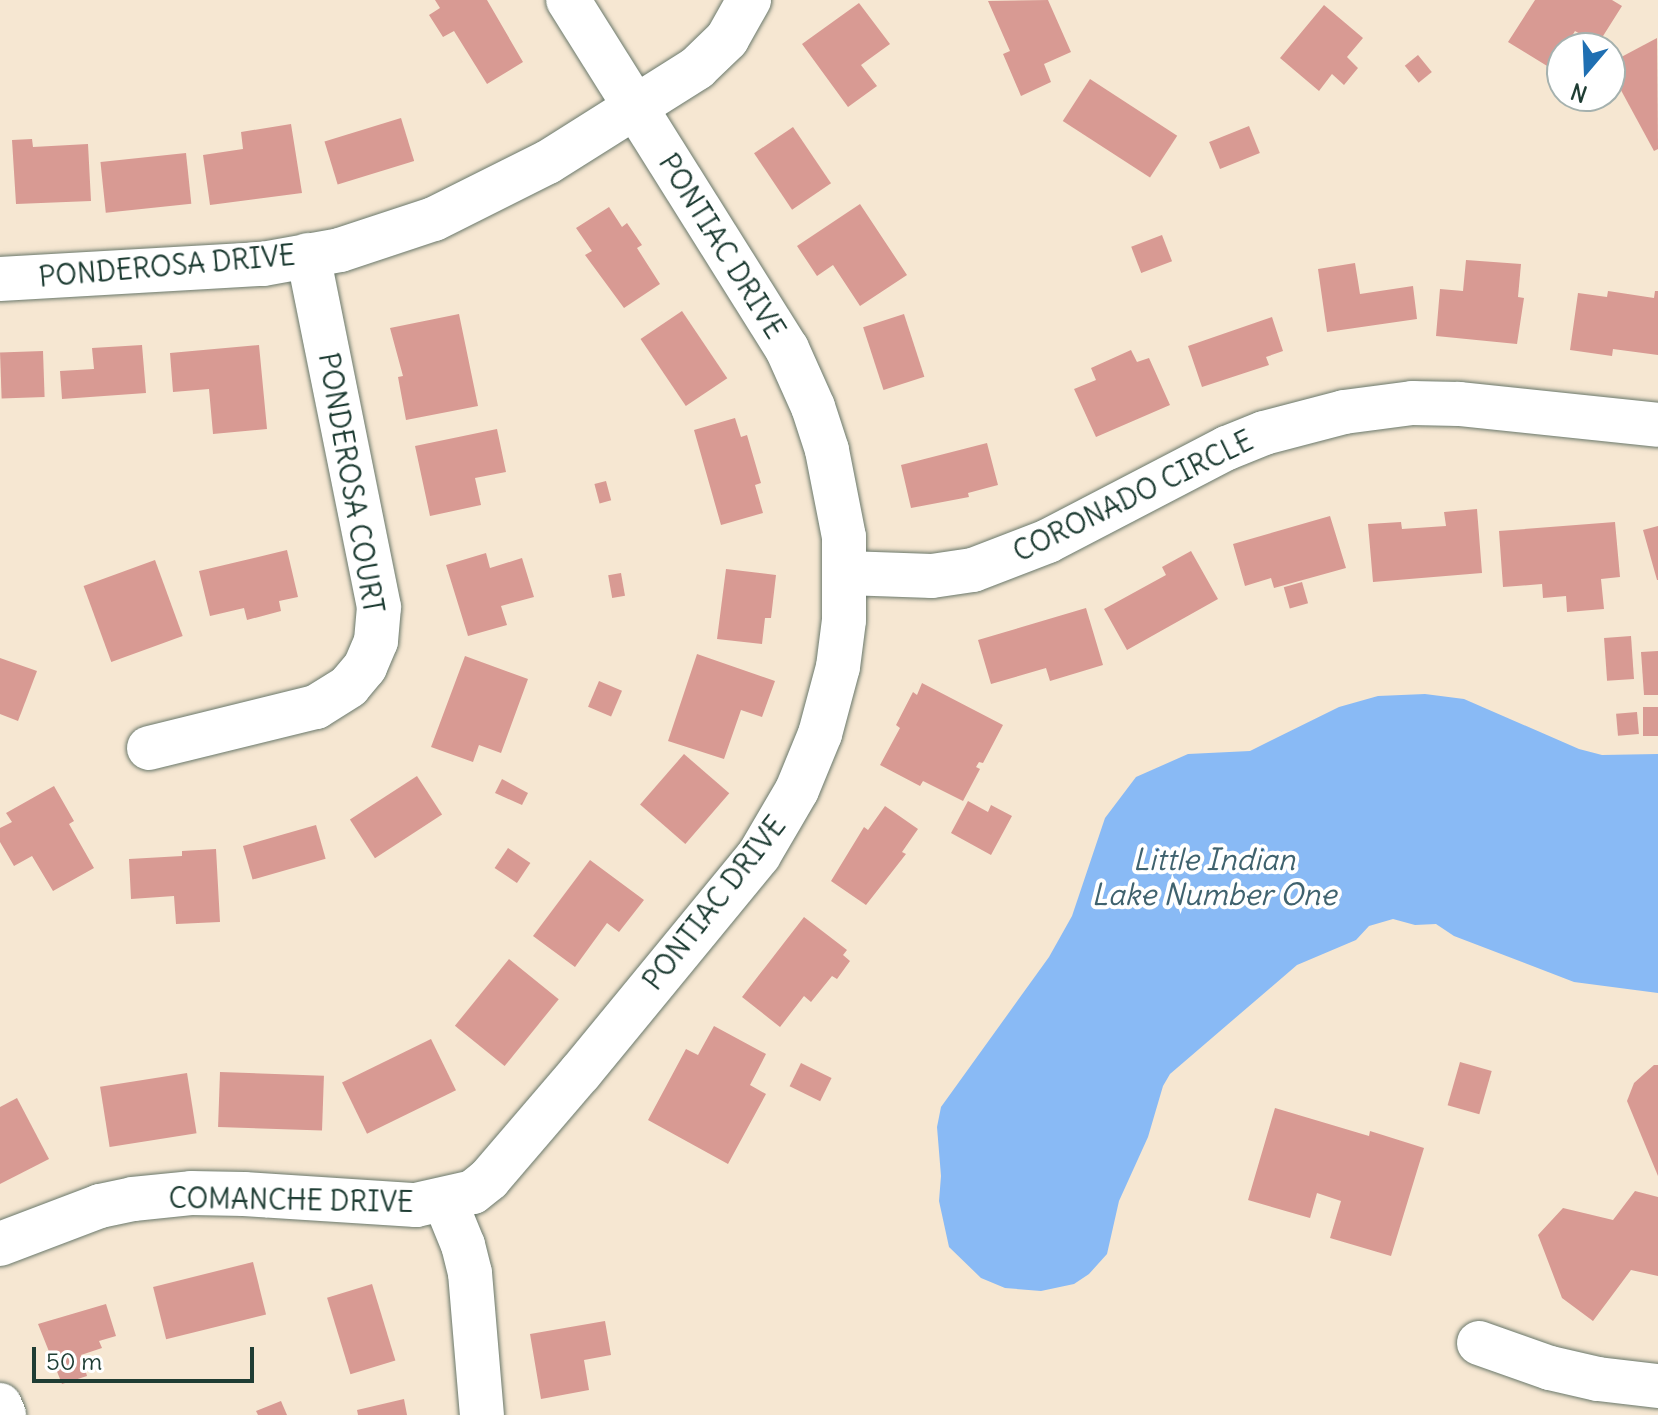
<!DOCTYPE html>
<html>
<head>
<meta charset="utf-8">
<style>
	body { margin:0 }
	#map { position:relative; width:1658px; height:1415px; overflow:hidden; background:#f6e7d2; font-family:Delius,sans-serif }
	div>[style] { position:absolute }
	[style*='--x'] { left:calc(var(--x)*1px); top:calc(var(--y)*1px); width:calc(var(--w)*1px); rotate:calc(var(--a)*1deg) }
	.water>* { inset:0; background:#89baf5 }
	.building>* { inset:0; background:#d89a93; transform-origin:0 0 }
	.roads { filter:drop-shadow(0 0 2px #6a786b) drop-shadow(0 0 2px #6a786b) }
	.minor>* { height:44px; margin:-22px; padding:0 22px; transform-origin:22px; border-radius:22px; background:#fff }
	span { translate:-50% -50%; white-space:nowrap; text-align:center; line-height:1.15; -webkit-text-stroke:8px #fff; paint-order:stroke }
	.street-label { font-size:28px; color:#1f3d34 }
	.water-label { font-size:30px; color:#3f626e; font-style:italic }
	.north { position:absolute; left:1546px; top:32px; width:80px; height:80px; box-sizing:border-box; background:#fff; border:2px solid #a5b1ae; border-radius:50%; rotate:199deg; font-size:22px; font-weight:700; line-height:32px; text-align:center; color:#1f3d34 }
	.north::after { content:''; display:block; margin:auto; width:28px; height:36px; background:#1f6fb2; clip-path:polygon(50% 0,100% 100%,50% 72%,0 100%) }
	.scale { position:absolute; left:32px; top:1347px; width:222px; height:36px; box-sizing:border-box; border:4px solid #1f3d34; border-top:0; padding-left:10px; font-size:24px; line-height:28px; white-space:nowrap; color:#1f3d34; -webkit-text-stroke:6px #fff; paint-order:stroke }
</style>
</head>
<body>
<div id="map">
	<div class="water">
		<i style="clip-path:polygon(1425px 694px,1464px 699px,1579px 749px,1602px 755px,1658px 754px,1658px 993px,1574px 982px,1454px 936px,1436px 924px,1415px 925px,1393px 919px,1369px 926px,1356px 940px,1297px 965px,1170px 1074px,1163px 1086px,1148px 1137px,1119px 1201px,1107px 1254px,1089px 1274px,1074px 1284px,1041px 1291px,1005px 1288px,981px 1278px,949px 1247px,939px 1201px,941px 1176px,937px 1127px,941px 1107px,1049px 957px,1072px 916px,1105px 818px,1136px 777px,1188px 754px,1250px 751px,1339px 707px,1378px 696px)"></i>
	</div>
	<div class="building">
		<i style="clip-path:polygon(435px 0,487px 0,523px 62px,487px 84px,454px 31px,443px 37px,429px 15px,440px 8px)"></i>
		<i style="clip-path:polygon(1048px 0,1071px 52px,1044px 64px,1051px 82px,1021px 96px,1003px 54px,1010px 51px,988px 1px)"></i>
		<i style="clip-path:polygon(1535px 0,1612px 0,1622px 6px,1598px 44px,1575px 31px,1552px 69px,1508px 42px)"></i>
		<i style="clip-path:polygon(859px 3px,890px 44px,861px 65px,877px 86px,848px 107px,802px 44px)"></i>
		<i style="clip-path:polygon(1324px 5px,1363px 38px,1347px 57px,1358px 68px,1344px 85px,1332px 74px,1319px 91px,1280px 58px)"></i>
		<i style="clip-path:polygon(1657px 38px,1658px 149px,1654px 151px,1610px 70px,1610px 63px)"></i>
		<i style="left:1418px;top:55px;width:22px;height:17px;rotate:51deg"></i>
		<i style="left:1090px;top:79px;width:104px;height:50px;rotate:33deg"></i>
		<i style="left:401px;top:118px;width:45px;height:80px;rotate:73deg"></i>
		<i style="clip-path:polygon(291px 124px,302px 193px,210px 205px,203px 155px,243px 149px,241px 132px)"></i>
		<i style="left:1249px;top:126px;width:29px;height:43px;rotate:68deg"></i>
		<i style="left:793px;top:127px;width:68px;height:47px;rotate:56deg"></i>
		<i style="clip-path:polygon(32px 139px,33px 147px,88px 144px,91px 201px,16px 204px,12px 140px)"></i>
		<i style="left:186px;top:153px;width:51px;height:86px;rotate:84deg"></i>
		<i style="clip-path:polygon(860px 204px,907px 275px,860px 306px,833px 265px,817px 276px,797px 246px)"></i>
		<i style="clip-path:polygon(609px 207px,622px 227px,627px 223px,642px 245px,637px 248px,660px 284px,624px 308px,585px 255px,592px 251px,576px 228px)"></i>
		<i style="left:1162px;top:235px;width:28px;height:33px;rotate:69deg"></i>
		<i style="clip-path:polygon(1466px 260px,1521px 264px,1518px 297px,1524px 298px,1517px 344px,1436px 336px,1440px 289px,1463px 291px)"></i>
		<i style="clip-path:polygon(1355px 263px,1360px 294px,1413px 286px,1417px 319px,1327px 332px,1318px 269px)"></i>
		<i style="clip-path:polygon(1608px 291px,1654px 298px,1655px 291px,1658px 291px,1658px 355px,1613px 349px,1612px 356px,1570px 350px,1578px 293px,1607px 297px)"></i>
		<i style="left:682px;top:311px;width:81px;height:50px;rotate:56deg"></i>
		<i style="clip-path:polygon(459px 314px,478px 406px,406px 420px,398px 377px,403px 376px,390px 328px)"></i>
		<i style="left:904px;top:314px;width:66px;height:43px;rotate:72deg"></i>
		<i style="clip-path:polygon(1272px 317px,1283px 351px,1266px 357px,1269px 365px,1202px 387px,1188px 346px)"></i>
		<i style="clip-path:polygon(142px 345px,146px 393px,62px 399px,60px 371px,94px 369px,92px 348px)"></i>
		<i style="clip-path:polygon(259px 345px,267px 429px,213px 434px,209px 389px,173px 392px,170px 353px)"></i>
		<i style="clip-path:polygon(1131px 350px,1137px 362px,1149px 358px,1170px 405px,1096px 437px,1074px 389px,1096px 380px,1091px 368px)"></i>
		<i style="left:43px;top:351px;width:46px;height:43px;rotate:88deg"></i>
		<i style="clip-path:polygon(735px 418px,741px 437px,747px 435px,761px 483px,755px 485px,763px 513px,721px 525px,694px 430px)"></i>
		<i style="clip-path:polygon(497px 429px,506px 472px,475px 478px,481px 505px,430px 516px,415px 446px)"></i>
		<i style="clip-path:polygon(987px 443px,998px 485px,968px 493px,969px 497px,911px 508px,901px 465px)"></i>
		<i style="left:606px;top:481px;width:20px;height:12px;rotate:75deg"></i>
		<i style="clip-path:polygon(1477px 509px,1482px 573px,1373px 582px,1368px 524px,1401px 522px,1402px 529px,1446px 526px,1444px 512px)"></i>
		<i style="clip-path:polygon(1330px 516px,1346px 568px,1274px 588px,1271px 578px,1245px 586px,1233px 544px)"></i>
		<i style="clip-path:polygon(1615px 522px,1620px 577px,1601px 579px,1604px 609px,1567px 612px,1566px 596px,1543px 598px,1542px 584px,1503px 587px,1499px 531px)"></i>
		<i style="clip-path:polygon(1658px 526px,1658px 580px,1657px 580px,1643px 530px)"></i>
		<i style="clip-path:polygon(287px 550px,298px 597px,279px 601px,281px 611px,247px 620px,244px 608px,210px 616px,199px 571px)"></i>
		<i style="clip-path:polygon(1191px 551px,1218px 599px,1127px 650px,1104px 609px,1166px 575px,1162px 567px)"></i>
		<i style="clip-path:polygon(486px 553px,490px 568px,522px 558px,534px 597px,501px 606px,507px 625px,468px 636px,446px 565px)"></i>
		<i style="left:155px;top:560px;width:81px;height:76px;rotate:70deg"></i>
		<i style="clip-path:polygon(726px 569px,776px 575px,771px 618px,765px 618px,762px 644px,717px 639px)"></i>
		<i style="left:621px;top:573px;width:23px;height:13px;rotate:80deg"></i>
		<i style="left:1302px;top:582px;width:22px;height:19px;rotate:74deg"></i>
		<i style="clip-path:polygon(1086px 608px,1103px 665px,1050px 681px,1046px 668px,991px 684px,978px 640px)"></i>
		<i style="left:1631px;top:636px;width:43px;height:27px;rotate:86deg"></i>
		<i style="clip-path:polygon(1658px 651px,1658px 695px,1644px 695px,1641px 652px)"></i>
		<i style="clip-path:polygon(697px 654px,775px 681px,762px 717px,741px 710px,724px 759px,668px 741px)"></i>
		<i style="clip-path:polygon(465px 656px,528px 679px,501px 753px,479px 745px,473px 762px,431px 747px)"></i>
		<i style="clip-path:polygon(0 658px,37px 671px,18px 721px,0 714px)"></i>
		<i style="left:599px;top:681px;width:25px;height:28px;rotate:23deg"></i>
		<i style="clip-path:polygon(922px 683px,1003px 725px,983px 763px,979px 762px,976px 767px,980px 769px,963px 801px,923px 781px,920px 786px,880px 765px,900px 728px,896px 725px,913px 692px,917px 695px)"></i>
		<i style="left:1658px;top:707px;width:29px;height:15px;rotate:90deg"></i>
		<i style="left:1637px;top:712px;width:22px;height:21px;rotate:85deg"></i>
		<i style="left:684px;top:754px;width:60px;height:67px;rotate:41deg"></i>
		<i style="left:417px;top:776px;width:46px;height:80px;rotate:57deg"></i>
		<i style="clip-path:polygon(502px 779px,528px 793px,522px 805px,495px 793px)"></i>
		<i style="clip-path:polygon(54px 786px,74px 821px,69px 824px,94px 868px,53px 891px,32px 856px,14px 866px,0 842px,0 828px,12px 822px,6px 813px)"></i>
		<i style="clip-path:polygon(968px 801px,988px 812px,991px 805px,1012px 816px,991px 855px,951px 833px)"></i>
		<i style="clip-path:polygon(885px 806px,918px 829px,902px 852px,906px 854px,866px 905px,831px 881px,864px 827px,868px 830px)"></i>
		<i style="left:316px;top:825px;width:35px;height:76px;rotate:74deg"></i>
		<i style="left:508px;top:848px;width:27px;height:24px;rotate:34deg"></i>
		<i style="clip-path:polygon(216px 849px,220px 922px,176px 924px,174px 896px,131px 899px,129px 859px,182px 856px,182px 851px)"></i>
		<i style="clip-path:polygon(590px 860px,644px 900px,619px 932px,607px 923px,575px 967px,533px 936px)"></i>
		<i style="clip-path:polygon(804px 917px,847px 950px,843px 955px,850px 961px,837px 979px,832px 976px,811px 1002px,804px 996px,780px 1027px,742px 997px)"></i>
		<i style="left:509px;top:959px;width:64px;height:86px;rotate:39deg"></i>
		<i style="clip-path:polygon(714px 1026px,766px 1054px,750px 1085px,766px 1094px,728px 1164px,648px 1120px,686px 1049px,698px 1055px)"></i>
		<i style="left:431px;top:1039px;width:57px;height:99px;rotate:64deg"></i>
		<i style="left:1460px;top:1062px;width:33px;height:45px;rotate:16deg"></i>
		<i style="left:801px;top:1063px;width:34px;height:26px;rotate:26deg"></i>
		<i style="clip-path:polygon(1654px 1065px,1658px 1065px,1658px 1176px,1627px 1101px,1634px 1083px)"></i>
		<i style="left:220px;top:1072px;width:104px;height:55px;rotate:2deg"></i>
		<i style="left:187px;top:1073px;width:61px;height:88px;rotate:81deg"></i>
		<i style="clip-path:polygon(17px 1098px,49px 1159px,0 1184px,0 1107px)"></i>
		<i style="clip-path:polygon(1275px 1108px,1369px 1136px,1370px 1131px,1424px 1148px,1391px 1256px,1330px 1238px,1341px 1201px,1317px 1193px,1310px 1218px,1248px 1200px)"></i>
		<i style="clip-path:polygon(1635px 1191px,1658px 1197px,1658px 1276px,1631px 1270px,1593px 1321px,1562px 1298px,1538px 1235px,1563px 1208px,1613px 1220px)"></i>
		<i style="left:253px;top:1262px;width:54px;height:103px;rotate:76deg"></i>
		<i style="left:372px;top:1284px;width:80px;height:47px;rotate:73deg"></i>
		<i style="clip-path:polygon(106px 1304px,116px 1336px,99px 1341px,102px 1348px,81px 1355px,87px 1376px,62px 1384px,38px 1324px)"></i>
		<i style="clip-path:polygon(605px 1321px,611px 1355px,584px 1360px,589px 1390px,541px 1399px,530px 1334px)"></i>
		<i style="clip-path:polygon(404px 1399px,407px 1415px,358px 1415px,357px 1410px)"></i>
		<i style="clip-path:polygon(281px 1401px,287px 1415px,258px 1415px,256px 1411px)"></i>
	</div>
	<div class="roads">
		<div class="minor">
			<i style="--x:0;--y:279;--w:263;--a:-3.3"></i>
			<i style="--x:263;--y:264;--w:78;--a:-10.3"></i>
			<i style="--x:340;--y:250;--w:99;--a:-18.3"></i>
			<i style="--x:434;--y:219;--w:127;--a:-26.6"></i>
			<i style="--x:548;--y:162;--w:176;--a:-32.2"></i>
			<i style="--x:697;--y:68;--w:42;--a:-44"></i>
			<i style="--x:727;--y:39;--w:45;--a:-60.6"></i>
			<i style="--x:846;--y:573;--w:86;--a:2"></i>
			<i style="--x:932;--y:576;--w:41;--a:-8.3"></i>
			<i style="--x:973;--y:570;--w:80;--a:-21.1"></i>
			<i style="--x:1048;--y:541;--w:202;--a:-27.5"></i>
			<i style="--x:1227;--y:448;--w:40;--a:-22"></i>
			<i style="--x:1264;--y:433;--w:83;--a:-14.7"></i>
			<i style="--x:1344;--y:412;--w:69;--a:-7.5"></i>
			<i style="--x:1412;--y:403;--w:47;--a:1.2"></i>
			<i style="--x:1459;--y:404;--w:200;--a:6"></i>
			<i style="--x:149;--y:748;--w:172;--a:-13.8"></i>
			<i style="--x:316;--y:707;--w:39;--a:-32"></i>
			<i style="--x:349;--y:686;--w:25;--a:-50"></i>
			<i style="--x:365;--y:667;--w:28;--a:-67"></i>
			<i style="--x:376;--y:641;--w:34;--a:-85"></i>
			<i style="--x:379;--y:607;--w:359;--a:-101.4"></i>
			<i style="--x:445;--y:1201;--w:48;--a:67.8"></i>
			<i style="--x:463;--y:1245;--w:29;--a:76"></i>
			<i style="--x:470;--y:1273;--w:143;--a:85.2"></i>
			<i style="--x:0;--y:1244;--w:107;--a:-20.8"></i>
			<i style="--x:100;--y:1206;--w:34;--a:-12"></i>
			<i style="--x:133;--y:1199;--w:58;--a:-5.9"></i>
			<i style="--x:191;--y:1193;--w:53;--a:1.1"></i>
			<i style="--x:244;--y:1194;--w:172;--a:3.7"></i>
			<i style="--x:416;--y:1205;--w:58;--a:-12.8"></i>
			<i style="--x:473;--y:1192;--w:21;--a:-39"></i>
			<i style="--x:489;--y:1179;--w:140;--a:-49.4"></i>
			<i style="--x:580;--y:1073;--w:282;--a:-50.6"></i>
			<i style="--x:759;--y:855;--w:75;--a:-59.7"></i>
			<i style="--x:797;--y:790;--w:61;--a:-67.7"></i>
			<i style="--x:820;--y:734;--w:69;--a:-75"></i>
			<i style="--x:838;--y:667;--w:47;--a:-82.7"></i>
			<i style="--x:844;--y:620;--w:83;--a:-90"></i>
			<i style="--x:844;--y:537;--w:89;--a:-101.1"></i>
			<i style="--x:827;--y:450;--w:45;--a:-108"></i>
			<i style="--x:813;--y:407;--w:64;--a:-114.1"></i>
			<i style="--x:787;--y:349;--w:412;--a:-122.1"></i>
			<i style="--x:1479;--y:1343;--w:75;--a:19.4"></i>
			<i style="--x:1550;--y:1368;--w:49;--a:12.9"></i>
			<i style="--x:1598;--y:1379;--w:60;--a:6.7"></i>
			<i style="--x:0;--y:1405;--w:11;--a:68"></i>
		</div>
	</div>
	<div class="street-label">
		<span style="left:722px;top:246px;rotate:58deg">PONTIAC DRIVE</span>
		<span style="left:167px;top:266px;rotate:-5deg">PONDEROSA DRIVE</span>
		<span style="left:351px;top:483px;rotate:80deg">PONDEROSA COURT</span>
		<span style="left:1133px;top:496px;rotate:-26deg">CORONADO CIRCLE</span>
		<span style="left:714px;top:903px;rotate:-52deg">PONTIAC DRIVE</span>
		<span style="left:291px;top:1200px;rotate:1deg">COMANCHE DRIVE</span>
	</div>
	<div class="water-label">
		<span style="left:1214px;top:876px">Little Indian<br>Lake Number One</span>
	</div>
	<div class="north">N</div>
	<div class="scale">50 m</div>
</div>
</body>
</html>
